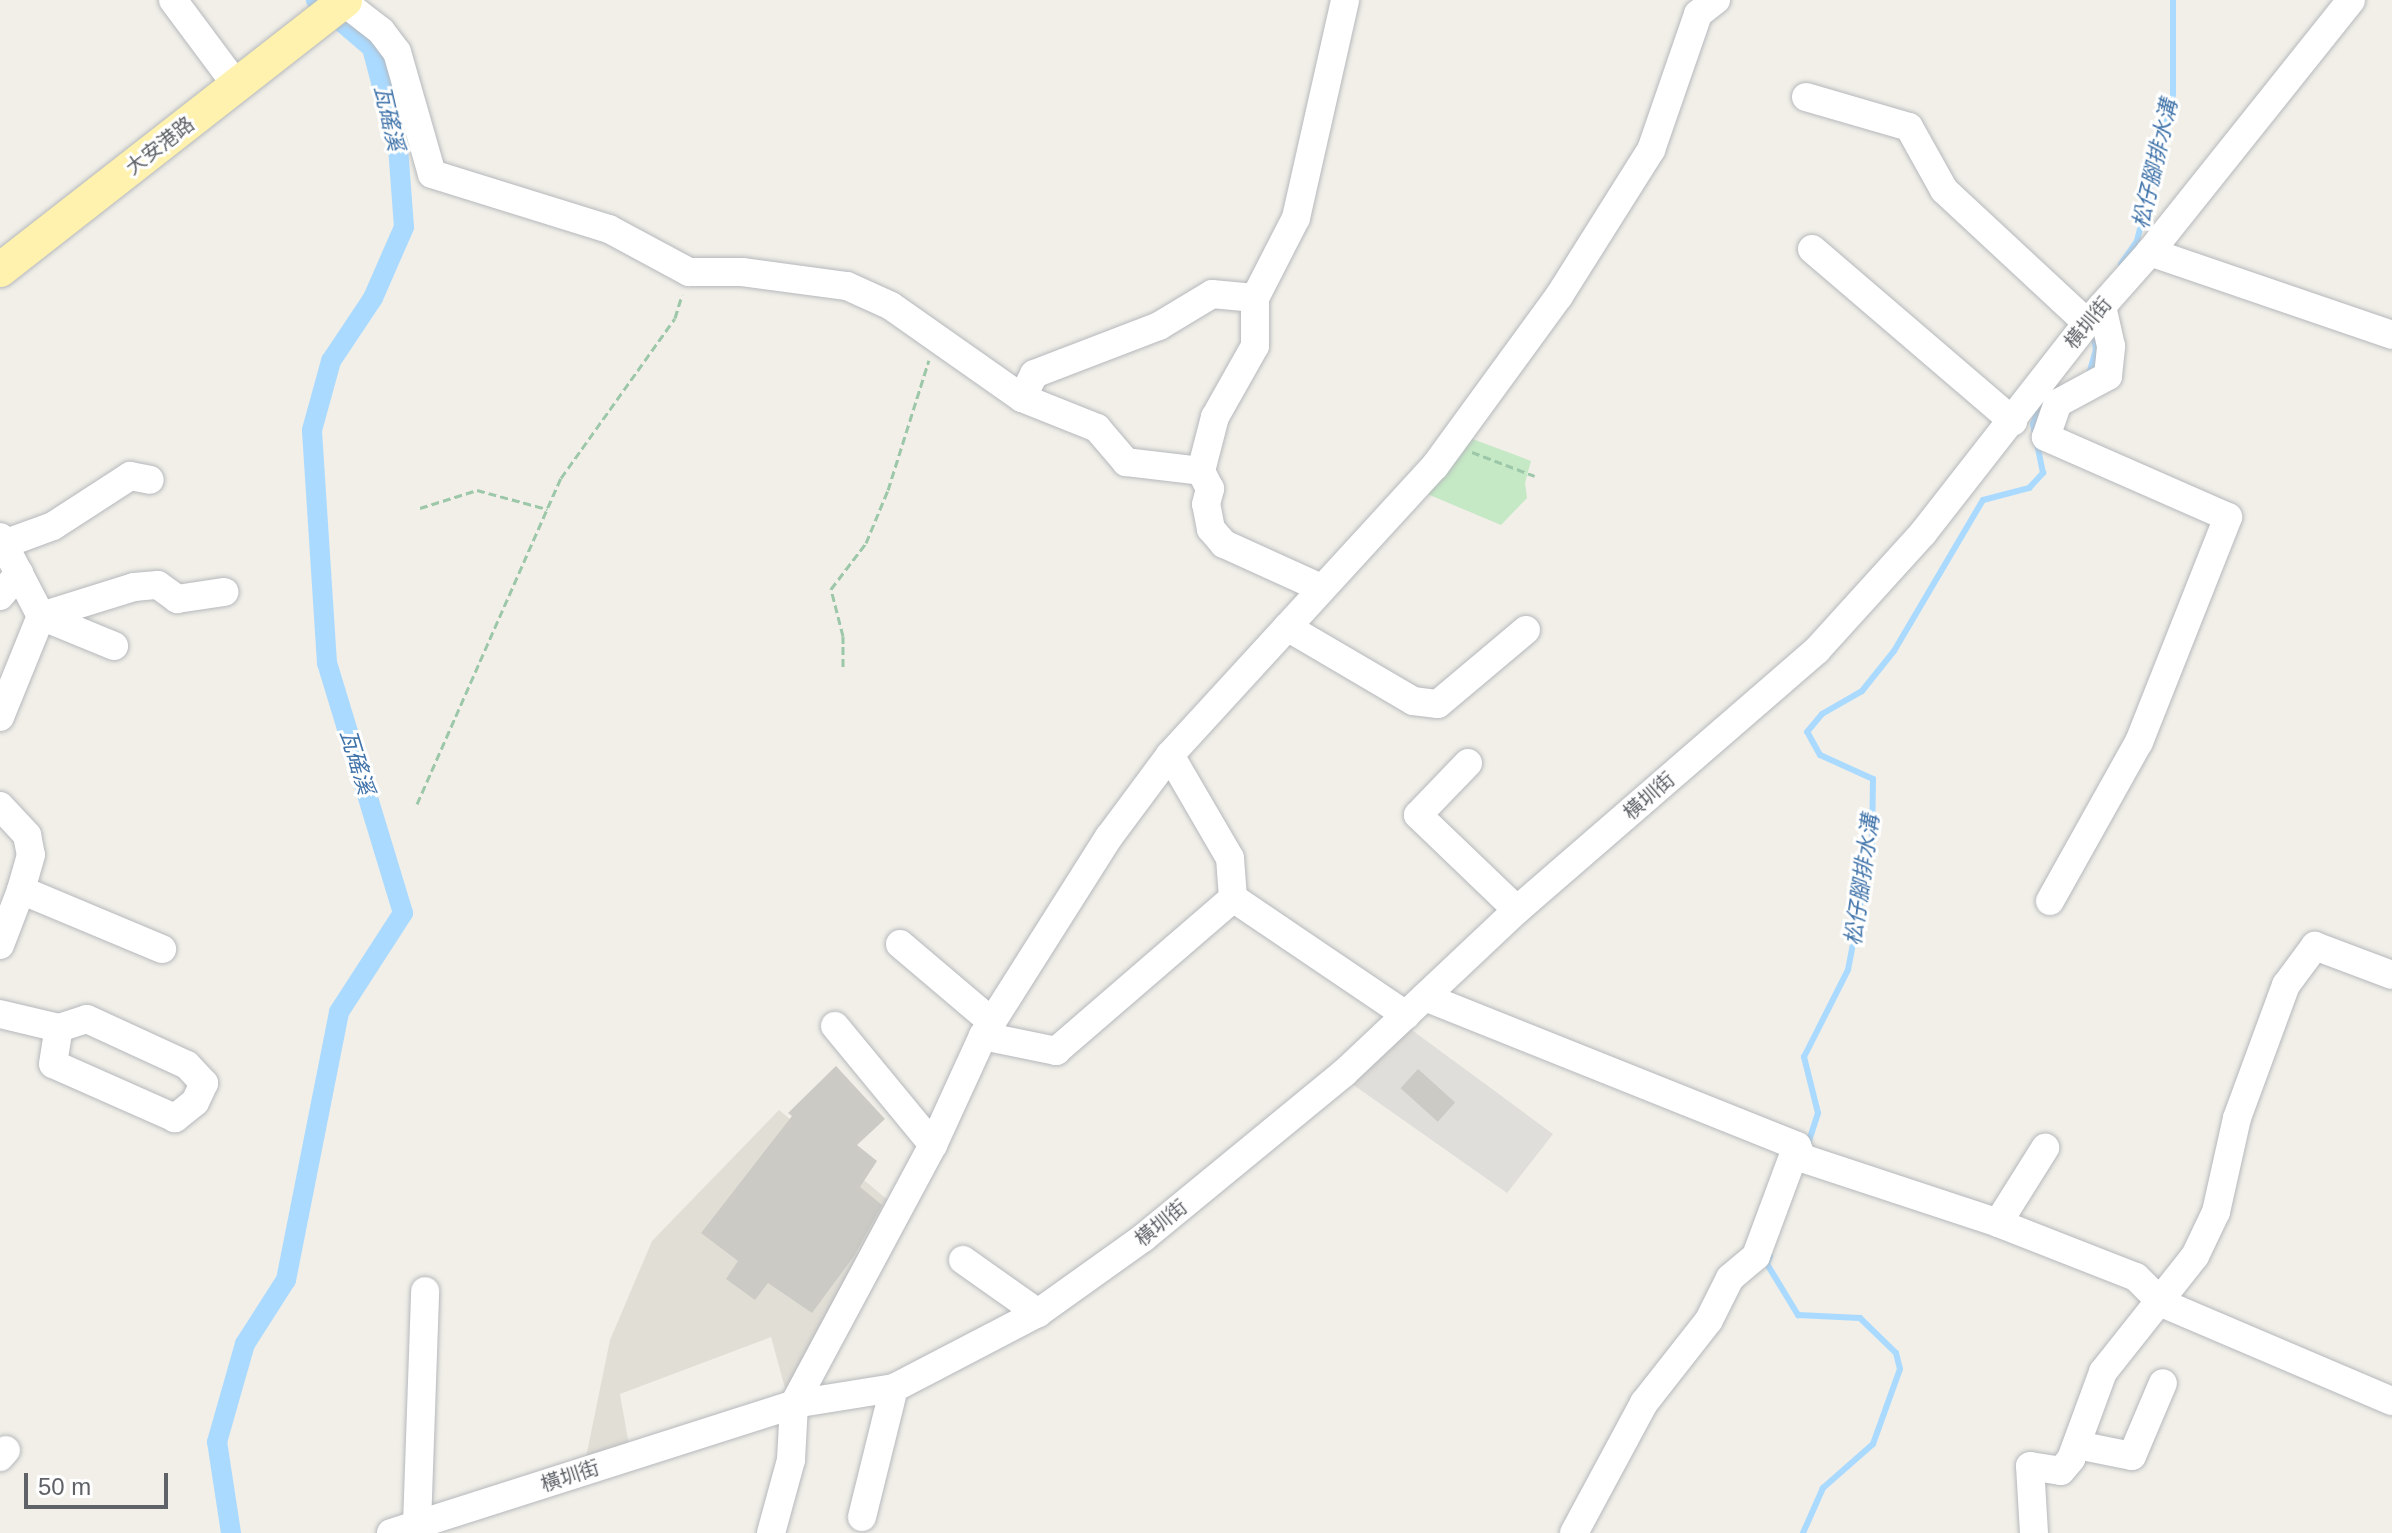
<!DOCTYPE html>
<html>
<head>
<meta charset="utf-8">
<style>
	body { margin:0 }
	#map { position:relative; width:2392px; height:1533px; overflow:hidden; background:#f1efe8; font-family:Helvetica,"Noto Sans TC",sans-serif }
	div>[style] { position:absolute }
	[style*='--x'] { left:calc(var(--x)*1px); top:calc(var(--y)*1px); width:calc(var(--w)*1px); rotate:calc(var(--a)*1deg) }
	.industrial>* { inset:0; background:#e0deda }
	.education>* { inset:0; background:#e1ded6 }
	.green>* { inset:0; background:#c5e8c5 }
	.stream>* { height:6px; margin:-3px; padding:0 3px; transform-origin:3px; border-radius:3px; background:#aadaff }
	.canal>* { height:20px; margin:-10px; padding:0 10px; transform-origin:10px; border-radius:10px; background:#aadaff }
	.building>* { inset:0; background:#cccac5; transform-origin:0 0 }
	.path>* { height:3px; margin-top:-1.5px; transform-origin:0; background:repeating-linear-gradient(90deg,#9cc7a9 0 8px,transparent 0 12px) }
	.roads { filter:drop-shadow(0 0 2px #b5b8bc) drop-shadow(0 0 2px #b5b8bc) }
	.minor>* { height:28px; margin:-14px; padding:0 14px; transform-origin:14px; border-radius:14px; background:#fff }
	.major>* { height:34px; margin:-17px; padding:0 17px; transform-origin:17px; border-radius:17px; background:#fff2af }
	span { translate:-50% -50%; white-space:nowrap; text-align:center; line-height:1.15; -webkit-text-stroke:6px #fff; paint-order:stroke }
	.street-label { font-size:20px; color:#5f6368 }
	.water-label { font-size:22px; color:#4174aa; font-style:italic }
	.scale { position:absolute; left:24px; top:1473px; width:144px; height:36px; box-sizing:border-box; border:4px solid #5f6368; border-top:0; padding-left:10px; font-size:24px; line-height:28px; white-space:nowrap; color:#5f6368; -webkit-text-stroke:6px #fff; paint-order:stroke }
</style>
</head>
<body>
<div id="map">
	<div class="industrial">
		<i style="clip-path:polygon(1405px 1025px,1553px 1134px,1507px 1193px,1345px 1079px)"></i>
	</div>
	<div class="education">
		<i style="clip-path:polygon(779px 1110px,894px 1205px,788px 1399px,771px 1337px,620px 1394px,630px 1451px,584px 1467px,610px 1340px,652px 1241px)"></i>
	</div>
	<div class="green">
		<i style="clip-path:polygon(1470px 438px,1531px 461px,1525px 483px,1527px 498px,1501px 525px,1425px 493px)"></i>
	</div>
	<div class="stream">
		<i style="--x:2121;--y:264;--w:28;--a:-55"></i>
		<i style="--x:2137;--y:241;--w:151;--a:-76.2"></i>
		<i style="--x:2173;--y:94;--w:94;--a:-90"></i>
		<i style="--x:2089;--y:374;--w:25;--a:-74"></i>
		<i style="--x:2096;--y:350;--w:18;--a:-99"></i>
		<i style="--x:1807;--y:1147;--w:36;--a:-72"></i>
		<i style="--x:1818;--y:1113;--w:58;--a:-104"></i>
		<i style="--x:1804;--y:1057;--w:97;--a:-63.2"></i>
		<i style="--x:1848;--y:970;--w:129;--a:-79.3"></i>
		<i style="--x:1872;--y:843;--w:64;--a:-89.1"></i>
		<i style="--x:1873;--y:779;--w:58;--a:-155.6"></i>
		<i style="--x:1820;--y:755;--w:26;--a:-119"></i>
		<i style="--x:1807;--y:732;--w:23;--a:-50"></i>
		<i style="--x:1822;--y:714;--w:46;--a:-29.9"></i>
		<i style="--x:1862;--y:691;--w:51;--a:-51.3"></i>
		<i style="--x:1894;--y:651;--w:175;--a:-59.5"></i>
		<i style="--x:1983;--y:500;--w:48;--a:-14.6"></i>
		<i style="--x:2029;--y:488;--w:21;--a:-47"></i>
		<i style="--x:2043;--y:473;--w:50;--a:-101.5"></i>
		<i style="--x:2033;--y:424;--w:25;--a:-69"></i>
		<i style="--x:1770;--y:1256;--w:9;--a:111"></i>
		<i style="--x:1767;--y:1264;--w:60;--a:58.7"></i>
		<i style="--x:1798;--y:1315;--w:62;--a:2.8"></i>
		<i style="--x:1860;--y:1318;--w:50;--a:44.2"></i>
		<i style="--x:1896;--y:1353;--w:16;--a:76"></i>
		<i style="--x:1900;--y:1369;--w:80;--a:109.8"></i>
		<i style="--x:1873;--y:1444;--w:67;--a:138.7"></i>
		<i style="--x:1823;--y:1488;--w:49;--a:114"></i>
	</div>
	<div class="canal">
		<i style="--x:231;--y:1533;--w:92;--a:-98.7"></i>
		<i style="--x:217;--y:1442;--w:102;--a:-74.1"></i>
		<i style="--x:245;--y:1344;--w:76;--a:-57.4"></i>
		<i style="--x:286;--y:1280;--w:273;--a:-78.8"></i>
		<i style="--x:339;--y:1012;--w:118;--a:-57.1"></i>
		<i style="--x:403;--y:913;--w:261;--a:-106.9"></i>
		<i style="--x:327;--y:663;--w:233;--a:-93.7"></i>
		<i style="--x:312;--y:430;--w:72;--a:-74.6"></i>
		<i style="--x:331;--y:361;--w:76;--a:-56.3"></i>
		<i style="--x:373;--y:298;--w:77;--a:-66.4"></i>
		<i style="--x:404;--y:227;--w:80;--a:-94.3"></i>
		<i style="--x:398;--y:147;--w:102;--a:-104.7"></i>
		<i style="--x:372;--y:48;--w:74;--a:-139.4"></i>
	</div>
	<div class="building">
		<i style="clip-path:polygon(836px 1066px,885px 1119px,857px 1145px,877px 1161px,860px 1187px,882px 1205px,854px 1256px,812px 1313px,768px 1283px,755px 1300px,726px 1279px,738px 1261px,701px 1233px,792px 1116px,788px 1113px)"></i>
		<i style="left:1418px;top:1069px;width:50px;height:26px;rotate:42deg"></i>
	</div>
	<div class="path">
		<i style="--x:1472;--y:452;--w:67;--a:20.9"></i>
		<i style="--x:420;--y:508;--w:60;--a:-17.5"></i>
		<i style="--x:477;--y:490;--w:73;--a:15.2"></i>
		<i style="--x:843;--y:667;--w:31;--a:-90"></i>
		<i style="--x:843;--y:636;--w:49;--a:-104.3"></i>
		<i style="--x:831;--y:589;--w:58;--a:-52.7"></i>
		<i style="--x:866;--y:543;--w:57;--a:-67.5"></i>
		<i style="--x:888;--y:490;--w:136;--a:-72.5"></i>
		<i style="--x:417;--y:804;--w:356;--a:-66.2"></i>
		<i style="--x:561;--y:478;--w:196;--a:-54.5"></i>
		<i style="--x:675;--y:318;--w:24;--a:-73"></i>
	</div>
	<div class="roads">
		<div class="minor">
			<i style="--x:173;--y:0;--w:107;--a:53.3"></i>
			<i style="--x:341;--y:0;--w:51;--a:37.8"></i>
			<i style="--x:381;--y:31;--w:26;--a:53"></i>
			<i style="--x:397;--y:52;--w:127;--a:74"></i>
			<i style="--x:432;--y:174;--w:185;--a:17.3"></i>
			<i style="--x:609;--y:229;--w:91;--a:28.3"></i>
			<i style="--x:689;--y:272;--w:53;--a:0"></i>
			<i style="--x:742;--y:272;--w:106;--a:7.6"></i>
			<i style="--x:847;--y:286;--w:48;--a:24.4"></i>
			<i style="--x:891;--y:306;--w:160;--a:35.1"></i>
			<i style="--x:1022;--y:398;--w:81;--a:21.8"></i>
			<i style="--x:1097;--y:428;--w:45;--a:49.5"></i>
			<i style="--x:1126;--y:462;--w:76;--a:6.8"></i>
			<i style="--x:1806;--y:97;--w:107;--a:16.2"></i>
			<i style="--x:1909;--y:127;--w:72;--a:60.9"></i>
			<i style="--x:1944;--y:190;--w:195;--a:42.9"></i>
			<i style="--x:1812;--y:249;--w:265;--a:40.6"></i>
			<i style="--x:2150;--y:252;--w:256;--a:18.9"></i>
			<i style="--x:1022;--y:398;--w:27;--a:-63"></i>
			<i style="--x:1034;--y:374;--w:134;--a:-21"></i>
			<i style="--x:1159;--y:326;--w:62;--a:-31.1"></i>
			<i style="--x:1212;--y:294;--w:43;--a:5.3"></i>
			<i style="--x:0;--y:537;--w:89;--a:62.6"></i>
			<i style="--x:41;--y:616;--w:97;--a:-17.3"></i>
			<i style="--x:134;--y:587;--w:24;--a:-5"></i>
			<i style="--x:158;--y:585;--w:24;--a:36"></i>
			<i style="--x:177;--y:599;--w:48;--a:-8.5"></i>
			<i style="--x:4;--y:544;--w:52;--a:-20.2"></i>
			<i style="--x:53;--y:526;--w:92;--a:-33"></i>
			<i style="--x:130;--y:476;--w:20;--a:11"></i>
			<i style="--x:1321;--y:588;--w:107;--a:-155.6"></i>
			<i style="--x:1224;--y:544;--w:20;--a:-131"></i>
			<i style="--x:1211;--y:529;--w:25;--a:-101"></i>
			<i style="--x:1206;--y:504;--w:16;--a:-75"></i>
			<i style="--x:1210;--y:489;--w:20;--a:-117"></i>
			<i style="--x:1201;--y:471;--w:56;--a:-75.5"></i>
			<i style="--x:1215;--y:417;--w:81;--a:-60.6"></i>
			<i style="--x:1255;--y:346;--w:48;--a:-90"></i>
			<i style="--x:1255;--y:298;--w:90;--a:-62.9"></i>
			<i style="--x:1296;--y:218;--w:223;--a:-77.3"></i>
			<i style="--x:0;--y:596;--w:30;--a:-50"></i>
			<i style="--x:1287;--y:627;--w:146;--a:30.4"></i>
			<i style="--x:1413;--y:701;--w:25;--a:7"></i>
			<i style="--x:1438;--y:704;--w:115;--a:-40.1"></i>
			<i style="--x:0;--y:717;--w:109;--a:-67.9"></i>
			<i style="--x:41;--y:616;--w:79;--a:22.3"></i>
			<i style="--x:1170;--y:755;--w:119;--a:59.8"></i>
			<i style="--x:1230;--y:858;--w:40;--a:85.7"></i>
			<i style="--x:1233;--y:898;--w:209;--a:34.1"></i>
			<i style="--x:1468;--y:763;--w:72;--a:133.9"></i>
			<i style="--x:1418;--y:815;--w:137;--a:43.8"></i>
			<i style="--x:0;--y:806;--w:40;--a:47"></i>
			<i style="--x:27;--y:835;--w:20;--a:79"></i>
			<i style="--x:31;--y:855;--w:36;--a:106"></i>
			<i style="--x:21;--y:890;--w:153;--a:22.7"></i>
			<i style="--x:2050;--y:901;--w:182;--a:-60.8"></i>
			<i style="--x:2139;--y:742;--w:242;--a:-68.4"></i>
			<i style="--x:2228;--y:517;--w:199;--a:-156.3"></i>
			<i style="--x:2046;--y:437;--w:36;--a:-71"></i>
			<i style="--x:2058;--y:403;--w:57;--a:-28.4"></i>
			<i style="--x:2108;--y:376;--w:30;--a:-84"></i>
			<i style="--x:2111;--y:346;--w:41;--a:-102.7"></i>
			<i style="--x:900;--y:944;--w:121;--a:40.3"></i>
			<i style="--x:0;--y:945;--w:59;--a:-69.1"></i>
			<i style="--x:1425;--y:997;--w:401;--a:21.8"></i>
			<i style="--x:1797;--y:1146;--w:13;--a:67"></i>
			<i style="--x:1802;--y:1158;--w:206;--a:18.3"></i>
			<i style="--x:1998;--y:1223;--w:148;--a:21.4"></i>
			<i style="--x:2136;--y:1277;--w:37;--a:45"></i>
			<i style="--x:2162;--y:1303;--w:250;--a:23.1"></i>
			<i style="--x:0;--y:1014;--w:61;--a:13.3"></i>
			<i style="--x:59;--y:1028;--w:29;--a:-18"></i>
			<i style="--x:87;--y:1019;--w:110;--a:24.7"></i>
			<i style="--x:187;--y:1065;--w:25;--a:47"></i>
			<i style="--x:204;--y:1083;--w:21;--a:115"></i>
			<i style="--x:195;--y:1102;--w:26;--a:141"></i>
			<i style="--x:175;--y:1118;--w:133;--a:-156.1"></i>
			<i style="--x:53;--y:1064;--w:36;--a:-81"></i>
			<i style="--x:835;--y:1026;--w:154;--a:50.5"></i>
			<i style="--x:983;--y:1036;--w:75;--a:11.6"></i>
			<i style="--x:1056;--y:1051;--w:234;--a:-40.8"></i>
			<i style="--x:1998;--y:1223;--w:89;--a:-57.9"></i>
			<i style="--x:963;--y:1260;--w:92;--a:35.2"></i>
			<i style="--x:2077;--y:1445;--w:56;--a:11.3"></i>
			<i style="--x:2132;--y:1456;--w:79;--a:-67"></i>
			<i style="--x:0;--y:1457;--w:9;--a:-49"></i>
			<i style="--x:862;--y:1517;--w:133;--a:-76.1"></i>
			<i style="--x:417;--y:1525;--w:234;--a:-88"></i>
			<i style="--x:391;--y:1533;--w:423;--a:-17.7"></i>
			<i style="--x:794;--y:1404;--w:101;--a:-9.1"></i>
			<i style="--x:894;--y:1388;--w:162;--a:-27.5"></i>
			<i style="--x:1038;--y:1313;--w:129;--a:-35.5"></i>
			<i style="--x:1143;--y:1238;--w:260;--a:-39.4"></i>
			<i style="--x:1344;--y:1073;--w:238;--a:-43.3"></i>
			<i style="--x:1517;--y:910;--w:397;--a:-40.9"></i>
			<i style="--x:1817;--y:650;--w:158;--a:-47.8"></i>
			<i style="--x:1923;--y:533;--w:266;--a:-52"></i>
			<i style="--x:2087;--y:323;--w:95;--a:-48.4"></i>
			<i style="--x:2150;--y:252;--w:322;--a:-51.4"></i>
			<i style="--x:771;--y:1533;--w:76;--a:-74.7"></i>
			<i style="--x:791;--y:1460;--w:56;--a:-86.9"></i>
			<i style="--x:794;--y:1404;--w:294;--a:-61.8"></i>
			<i style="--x:933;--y:1145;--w:120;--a:-65.4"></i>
			<i style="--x:983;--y:1036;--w:236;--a:-57.7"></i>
			<i style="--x:1109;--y:837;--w:102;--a:-53.4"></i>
			<i style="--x:1170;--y:755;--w:392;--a:-47.5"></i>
			<i style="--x:1435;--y:466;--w:210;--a:-53.9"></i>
			<i style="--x:1559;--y:296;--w:173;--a:-57.8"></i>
			<i style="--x:1651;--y:150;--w:144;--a:-70.9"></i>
			<i style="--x:1698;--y:14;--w:23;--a:-38"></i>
			<i style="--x:1574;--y:1533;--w:148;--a:-61.7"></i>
			<i style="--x:1644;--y:1403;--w:105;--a:-51.9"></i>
			<i style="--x:1709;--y:1320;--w:47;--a:-63.4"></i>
			<i style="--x:1730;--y:1278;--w:34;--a:-40"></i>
			<i style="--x:1756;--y:1256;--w:117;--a:-69.6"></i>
			<i style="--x:2034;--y:1533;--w:67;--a:-93.4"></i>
			<i style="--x:2030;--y:1466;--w:31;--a:9"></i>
			<i style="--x:2061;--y:1471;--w:16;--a:-50"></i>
			<i style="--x:2071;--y:1459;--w:93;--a:-69.8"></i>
			<i style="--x:2103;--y:1372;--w:148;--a:-51.6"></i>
			<i style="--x:2195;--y:1256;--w:49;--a:-64.5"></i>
			<i style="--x:2216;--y:1212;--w:96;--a:-77.4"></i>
			<i style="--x:2237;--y:1118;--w:142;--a:-69.8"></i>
			<i style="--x:2286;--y:985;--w:49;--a:-53.4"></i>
			<i style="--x:2315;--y:946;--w:82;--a:20.6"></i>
		</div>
		<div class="major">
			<i style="--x:0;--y:270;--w:438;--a:-38"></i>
		</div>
	</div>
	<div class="street-label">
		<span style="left:160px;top:146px;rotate:-38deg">大安港路</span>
		<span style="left:2088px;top:323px;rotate:-50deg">橫圳街</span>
		<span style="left:1649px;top:796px;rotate:-41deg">橫圳街</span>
		<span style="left:1161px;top:1223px;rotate:-39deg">橫圳街</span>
		<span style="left:570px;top:1476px;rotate:-18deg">橫圳街</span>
	</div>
	<div class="water-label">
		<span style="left:389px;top:118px;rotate:77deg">瓦磘溪</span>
		<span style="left:2155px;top:164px;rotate:-77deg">松仔腳排水溝</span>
		<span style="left:357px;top:762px;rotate:73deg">瓦磘溪</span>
		<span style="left:1862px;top:880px;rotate:-82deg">松仔腳排水溝</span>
	</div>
	<div class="scale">50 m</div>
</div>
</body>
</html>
